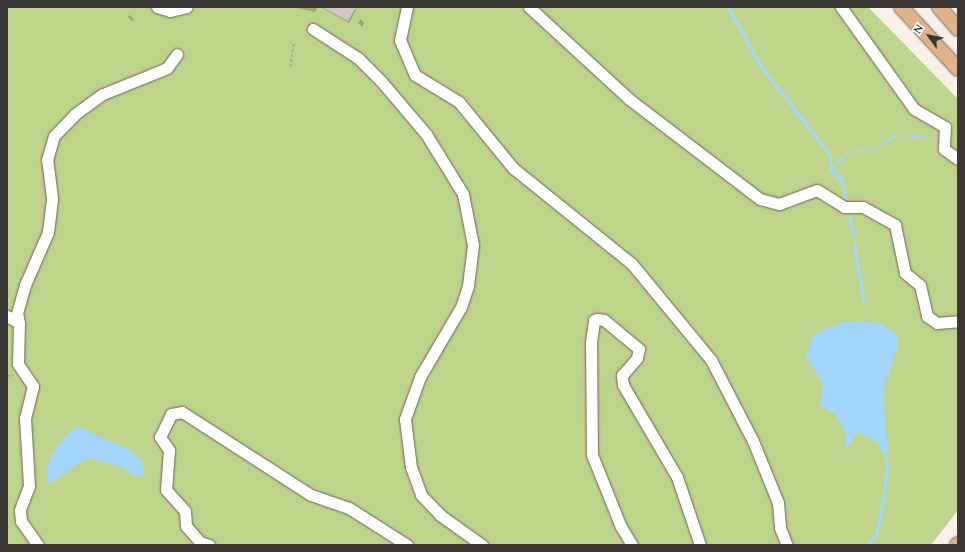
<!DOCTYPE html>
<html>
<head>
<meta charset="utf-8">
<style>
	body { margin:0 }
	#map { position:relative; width:965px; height:552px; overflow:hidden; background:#f9f0e9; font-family:Spectral,serif }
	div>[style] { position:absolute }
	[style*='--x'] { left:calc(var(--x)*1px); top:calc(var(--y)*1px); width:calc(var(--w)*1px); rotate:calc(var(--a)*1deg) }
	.green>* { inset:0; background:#bdd48a }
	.water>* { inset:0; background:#a2d5fc }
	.shadow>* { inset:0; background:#0003 }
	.stream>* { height:3px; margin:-1.5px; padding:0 1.5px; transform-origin:1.5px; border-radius:1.5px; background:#a2d5fc }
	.building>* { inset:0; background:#d2c6c2 }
	.path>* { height:1.5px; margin-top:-0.75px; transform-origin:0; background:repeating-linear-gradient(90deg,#afa7a2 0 3px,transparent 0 5px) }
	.roads { filter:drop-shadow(0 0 1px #6d655f) drop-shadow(0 0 1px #6d655f) }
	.minor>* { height:11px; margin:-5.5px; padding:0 5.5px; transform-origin:5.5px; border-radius:5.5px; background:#fff }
	.major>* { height:14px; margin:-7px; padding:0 7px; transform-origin:7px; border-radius:7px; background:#e0b287 }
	span { translate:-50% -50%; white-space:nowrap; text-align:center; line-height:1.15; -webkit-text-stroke:4px #fff; paint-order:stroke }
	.frame { position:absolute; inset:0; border:8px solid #3b3735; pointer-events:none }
	.north { position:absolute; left:909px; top:16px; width:40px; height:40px; -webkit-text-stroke:3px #fff; paint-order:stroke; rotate:303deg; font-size:11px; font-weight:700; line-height:16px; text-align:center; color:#3b3735 }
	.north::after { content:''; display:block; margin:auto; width:14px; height:18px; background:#3b3735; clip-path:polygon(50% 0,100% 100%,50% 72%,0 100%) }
</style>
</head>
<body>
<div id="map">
	<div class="green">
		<i style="clip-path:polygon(7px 7px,868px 7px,958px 99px,958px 510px,931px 545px,7px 545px)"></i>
	</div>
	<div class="water">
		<i style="clip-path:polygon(893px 136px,921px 136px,939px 139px,897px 136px,882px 147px,847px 154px,841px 161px,833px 165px,843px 179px,847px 198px,846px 199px,842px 180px,832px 165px,847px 153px,881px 146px)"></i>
		<i style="clip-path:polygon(859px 321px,879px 323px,898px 335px,898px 347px,883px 392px,888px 451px,881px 451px,879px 443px,857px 432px,845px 452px,845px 433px,836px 415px,820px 405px,823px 384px,806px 357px,813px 335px,843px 322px)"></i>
		<i style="clip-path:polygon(79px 427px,132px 451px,144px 463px,144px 475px,134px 476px,122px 467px,88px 458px,49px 484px,46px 471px,53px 452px,69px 432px)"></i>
	</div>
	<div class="shadow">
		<i style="clip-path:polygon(293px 7px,318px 7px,315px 12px)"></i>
		<i style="clip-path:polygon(321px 7px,354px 7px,356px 10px,349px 23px)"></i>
		<i style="clip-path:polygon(129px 15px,134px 19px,132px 21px,128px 17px)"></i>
		<i style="clip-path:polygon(361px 19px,364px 23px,362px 27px,358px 23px)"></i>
	</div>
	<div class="stream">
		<i style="--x:728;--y:7;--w:70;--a:60.9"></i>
		<i style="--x:762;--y:68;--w:110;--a:52"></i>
		<i style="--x:830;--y:155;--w:13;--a:90"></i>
		<i style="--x:830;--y:168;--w:21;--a:51"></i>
		<i style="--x:843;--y:184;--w:16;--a:79"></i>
		<i style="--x:850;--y:217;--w:16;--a:79"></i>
		<i style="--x:854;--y:242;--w:59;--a:81.2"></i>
		<i style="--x:864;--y:328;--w:6;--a:-72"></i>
		<i style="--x:867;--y:545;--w:13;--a:-48"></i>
		<i style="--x:876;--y:535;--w:34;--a:-78"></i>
		<i style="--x:883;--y:502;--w:36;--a:-84"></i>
		<i style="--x:887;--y:466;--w:17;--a:-100"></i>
	</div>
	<div class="building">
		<i style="clip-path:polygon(322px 7px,356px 7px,348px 21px)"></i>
	</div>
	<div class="path">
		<i style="--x:290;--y:67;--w:25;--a:-81"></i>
		<i style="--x:7;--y:376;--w:6;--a:-9"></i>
	</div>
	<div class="roads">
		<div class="minor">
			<i style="--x:157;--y:7;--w:14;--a:17"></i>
			<i style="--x:170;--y:11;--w:17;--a:-13"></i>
			<i style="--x:407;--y:7;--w:34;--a:102"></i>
			<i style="--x:400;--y:40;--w:38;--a:67"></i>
			<i style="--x:415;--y:75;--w:52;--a:31.5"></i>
			<i style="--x:459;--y:102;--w:85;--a:50.7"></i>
			<i style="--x:513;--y:168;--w:153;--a:38.9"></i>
			<i style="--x:632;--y:264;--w:124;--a:50.5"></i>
			<i style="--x:711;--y:360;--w:91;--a:62.6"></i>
			<i style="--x:753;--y:441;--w:67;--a:68"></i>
			<i style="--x:778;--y:503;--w:25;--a:85"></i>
			<i style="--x:780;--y:528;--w:18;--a:68"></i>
			<i style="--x:529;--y:7;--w:136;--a:42.6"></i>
			<i style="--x:629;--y:99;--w:165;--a:37.4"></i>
			<i style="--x:760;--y:199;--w:20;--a:15"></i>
			<i style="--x:779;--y:204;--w:40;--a:-20.2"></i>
			<i style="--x:817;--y:190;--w:32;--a:32"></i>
			<i style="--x:844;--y:207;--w:19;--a:0"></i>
			<i style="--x:863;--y:207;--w:37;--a:29"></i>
			<i style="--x:895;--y:225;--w:49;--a:78.2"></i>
			<i style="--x:905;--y:273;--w:19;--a:39"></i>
			<i style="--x:920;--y:285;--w:32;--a:77"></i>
			<i style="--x:927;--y:316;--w:12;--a:35"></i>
			<i style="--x:937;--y:323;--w:21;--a:-5"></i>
			<i style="--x:841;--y:7;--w:125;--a:54.4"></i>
			<i style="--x:914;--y:109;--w:36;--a:30"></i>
			<i style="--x:945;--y:127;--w:22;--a:93"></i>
			<i style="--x:944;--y:149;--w:17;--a:36"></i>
			<i style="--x:313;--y:29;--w:54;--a:32.8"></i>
			<i style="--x:358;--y:58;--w:33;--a:45"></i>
			<i style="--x:381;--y:81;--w:70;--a:49.7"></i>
			<i style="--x:426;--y:134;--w:70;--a:58.3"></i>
			<i style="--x:463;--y:194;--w:52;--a:78.9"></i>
			<i style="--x:473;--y:245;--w:41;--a:97"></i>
			<i style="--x:468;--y:286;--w:22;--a:108"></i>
			<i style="--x:461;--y:307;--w:81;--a:120.4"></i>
			<i style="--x:420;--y:377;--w:45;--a:109.7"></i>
			<i style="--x:405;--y:419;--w:48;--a:82.9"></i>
			<i style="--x:411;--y:467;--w:30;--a:70"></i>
			<i style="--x:421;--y:495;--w:28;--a:46"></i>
			<i style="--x:440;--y:515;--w:52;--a:35.5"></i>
			<i style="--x:7;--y:316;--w:14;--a:30"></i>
			<i style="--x:19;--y:323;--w:41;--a:91.4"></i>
			<i style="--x:18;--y:364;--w:27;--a:56"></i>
			<i style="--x:33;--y:386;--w:33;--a:104"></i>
			<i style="--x:25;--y:418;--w:68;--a:86.6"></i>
			<i style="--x:29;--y:486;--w:26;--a:111"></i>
			<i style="--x:20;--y:510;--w:11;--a:85"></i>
			<i style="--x:21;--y:521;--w:29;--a:55"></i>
			<i style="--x:19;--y:323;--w:10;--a:-101"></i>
			<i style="--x:17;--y:313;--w:29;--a:-74"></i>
			<i style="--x:25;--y:285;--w:58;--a:-66.5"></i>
			<i style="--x:48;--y:232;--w:34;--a:-83"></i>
			<i style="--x:52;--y:198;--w:38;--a:-97"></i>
			<i style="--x:47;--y:160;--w:25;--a:-74"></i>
			<i style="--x:54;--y:136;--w:30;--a:-46"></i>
			<i style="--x:75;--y:114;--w:34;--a:-36"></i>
			<i style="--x:103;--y:94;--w:69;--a:-22.1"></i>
			<i style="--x:167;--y:68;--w:17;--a:-54"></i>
			<i style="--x:209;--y:545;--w:9;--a:-162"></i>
			<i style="--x:200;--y:542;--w:21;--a:-131"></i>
			<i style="--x:186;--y:526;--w:15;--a:-94"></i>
			<i style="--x:185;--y:511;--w:28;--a:-132"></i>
			<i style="--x:166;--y:490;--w:40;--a:-85.7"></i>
			<i style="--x:169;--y:450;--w:16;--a:-125"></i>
			<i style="--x:160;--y:437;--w:25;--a:-64"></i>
			<i style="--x:171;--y:414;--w:11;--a:-10"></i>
			<i style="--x:182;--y:412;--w:153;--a:32.8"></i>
			<i style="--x:311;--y:495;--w:40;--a:18.9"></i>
			<i style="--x:349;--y:508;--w:69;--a:32.5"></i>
			<i style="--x:632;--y:545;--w:21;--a:-121"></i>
			<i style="--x:621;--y:527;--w:78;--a:-111.9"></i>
			<i style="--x:592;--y:455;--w:113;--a:-90.5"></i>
			<i style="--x:591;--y:342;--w:22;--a:-82"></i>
			<i style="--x:594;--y:320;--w:3;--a:-18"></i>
			<i style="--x:597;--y:319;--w:7;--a:8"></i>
			<i style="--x:604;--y:320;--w:45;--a:39.6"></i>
			<i style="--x:639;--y:349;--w:9;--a:103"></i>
			<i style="--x:637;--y:358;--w:23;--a:131"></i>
			<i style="--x:622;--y:375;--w:10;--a:84"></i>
			<i style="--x:623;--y:385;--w:107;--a:59.6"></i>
			<i style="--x:677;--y:477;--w:72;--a:71.3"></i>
		</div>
		<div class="major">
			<i style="--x:901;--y:7;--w:84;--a:47.4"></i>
			<i style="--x:939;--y:7;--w:29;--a:49"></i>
			<i style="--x:957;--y:545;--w:1;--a:-45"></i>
		</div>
	</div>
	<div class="frame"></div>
	<div class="north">N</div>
</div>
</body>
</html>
